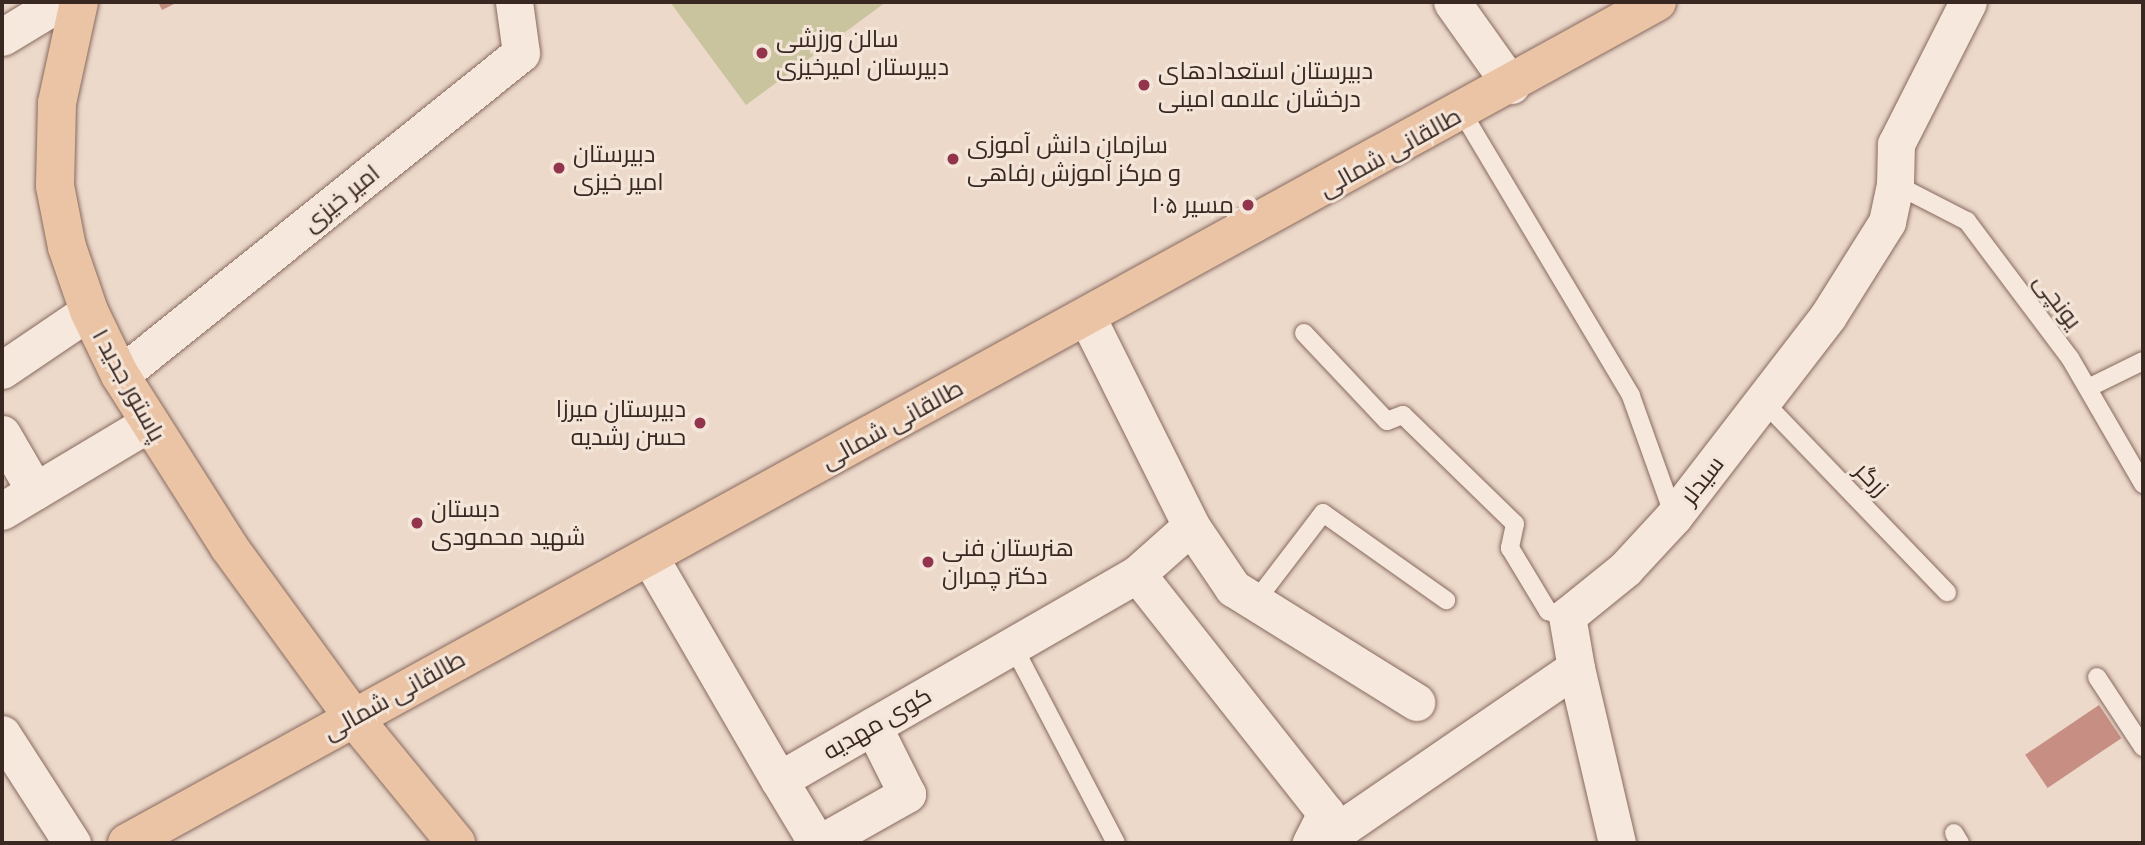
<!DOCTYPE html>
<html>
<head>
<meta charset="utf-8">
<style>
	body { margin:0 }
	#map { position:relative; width:2145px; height:845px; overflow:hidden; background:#ecd9ca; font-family:"Source Serif 4",Cairo,serif }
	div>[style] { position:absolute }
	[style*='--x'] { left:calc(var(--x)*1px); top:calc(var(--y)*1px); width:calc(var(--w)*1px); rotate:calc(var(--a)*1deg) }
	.green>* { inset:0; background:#c9c39e }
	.building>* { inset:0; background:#c78e83; transform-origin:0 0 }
	.roads { filter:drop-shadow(0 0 2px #876a5f) drop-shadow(0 0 2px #876a5f) }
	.service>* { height:18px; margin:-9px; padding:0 9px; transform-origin:9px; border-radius:9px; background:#f7e8dd }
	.minor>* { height:37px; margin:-18.5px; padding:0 18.5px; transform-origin:18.5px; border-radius:18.5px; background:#f7e8dd }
	.primary>* { height:38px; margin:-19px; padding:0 19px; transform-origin:19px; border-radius:19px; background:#ebc4a5 }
	.dots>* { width:19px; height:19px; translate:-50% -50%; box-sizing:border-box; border:4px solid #f4e5d9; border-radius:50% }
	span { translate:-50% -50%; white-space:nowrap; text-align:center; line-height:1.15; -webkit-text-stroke:6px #f4e5d9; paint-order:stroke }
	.poi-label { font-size:24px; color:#392722 }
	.left { translate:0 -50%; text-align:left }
	.right { translate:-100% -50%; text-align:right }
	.street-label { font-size:24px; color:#392722 }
	.frame { position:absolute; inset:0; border:4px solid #392722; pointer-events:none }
</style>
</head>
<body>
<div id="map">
	<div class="green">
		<i style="clip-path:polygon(670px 2px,886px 2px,746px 105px)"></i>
	</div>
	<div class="building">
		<i style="clip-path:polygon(158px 2px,178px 2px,162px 10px)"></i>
		<i style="left:2099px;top:705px;width:40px;height:89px;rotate:56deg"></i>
	</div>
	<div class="roads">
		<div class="service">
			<i style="--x:1462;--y:112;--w:330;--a:59.2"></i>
			<i style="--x:1631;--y:396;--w:127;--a:70.3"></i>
			<i style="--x:1895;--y:184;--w:81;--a:27.2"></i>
			<i style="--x:1967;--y:221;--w:171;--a:53.1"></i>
			<i style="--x:2070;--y:358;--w:146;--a:59.9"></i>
			<i style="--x:1304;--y:333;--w:121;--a:46.7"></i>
			<i style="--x:1387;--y:421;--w:17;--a:-21"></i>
			<i style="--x:1403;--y:415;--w:156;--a:44.2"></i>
			<i style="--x:1515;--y:524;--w:25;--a:102"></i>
			<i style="--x:1510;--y:548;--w:74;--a:58.9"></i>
			<i style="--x:1548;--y:611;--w:20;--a:15"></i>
			<i style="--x:2088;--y:388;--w:61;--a:-26.1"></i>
			<i style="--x:1762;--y:400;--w:267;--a:46.1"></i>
			<i style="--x:1255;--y:602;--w:112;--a:-52.6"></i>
			<i style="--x:1323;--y:513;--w:151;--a:35.3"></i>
			<i style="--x:1013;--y:646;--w:222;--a:62.4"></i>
			<i style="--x:2097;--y:677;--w:84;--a:56.7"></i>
			<i style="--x:1954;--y:833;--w:12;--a:59"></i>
		</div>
		<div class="minor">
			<i style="--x:1452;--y:2;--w:102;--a:54.6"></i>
			<i style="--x:2;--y:37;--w:68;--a:-31.1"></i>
			<i style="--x:1087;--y:317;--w:233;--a:63.5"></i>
			<i style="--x:1191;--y:526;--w:75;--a:55.9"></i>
			<i style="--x:1233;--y:588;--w:216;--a:31.9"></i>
			<i style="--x:2;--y:370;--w:105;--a:-34.1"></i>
			<i style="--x:120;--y:375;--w:514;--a:-38.76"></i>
			<i style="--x:521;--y:53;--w:51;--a:-97.8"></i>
			<i style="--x:2;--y:434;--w:66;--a:59.9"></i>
			<i style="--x:2;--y:511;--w:171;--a:-30.9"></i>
			<i style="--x:649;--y:556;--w:259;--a:59.9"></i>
			<i style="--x:779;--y:780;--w:413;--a:-29.9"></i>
			<i style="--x:1137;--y:574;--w:72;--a:-41.6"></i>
			<i style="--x:1137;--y:574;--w:305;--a:51.7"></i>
			<i style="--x:1326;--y:813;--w:34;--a:117"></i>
			<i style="--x:1576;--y:668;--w:180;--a:76.8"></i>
			<i style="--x:2;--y:734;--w:130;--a:57.3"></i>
			<i style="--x:779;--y:780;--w:74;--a:58.9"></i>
			<i style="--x:820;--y:843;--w:100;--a:-29.4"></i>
			<i style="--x:907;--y:794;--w:76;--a:-116.6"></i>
			<i style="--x:1320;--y:843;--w:310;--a:-34.4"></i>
			<i style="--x:1576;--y:668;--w:53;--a:-99.8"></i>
			<i style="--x:1567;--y:616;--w:75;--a:-39"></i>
			<i style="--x:1625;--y:569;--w:72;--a:-47.2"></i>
			<i style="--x:1674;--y:516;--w:252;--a:-52.4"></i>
			<i style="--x:1828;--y:316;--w:111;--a:-57.9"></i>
			<i style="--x:1887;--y:222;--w:39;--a:-78"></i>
			<i style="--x:1895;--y:184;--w:40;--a:-88.6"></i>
			<i style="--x:1896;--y:144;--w:159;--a:-63.1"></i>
		</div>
		<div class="primary">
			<i style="--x:79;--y:2;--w:103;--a:102.3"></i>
			<i style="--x:57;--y:103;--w:83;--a:91.4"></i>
			<i style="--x:55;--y:186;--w:62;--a:78.9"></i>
			<i style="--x:67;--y:247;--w:68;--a:71"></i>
			<i style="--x:89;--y:311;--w:71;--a:64.2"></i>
			<i style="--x:120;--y:375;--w:204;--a:57.6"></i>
			<i style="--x:229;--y:547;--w:210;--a:53.9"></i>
			<i style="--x:353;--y:717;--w:163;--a:50.7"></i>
			<i style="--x:127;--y:843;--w:1746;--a:-28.8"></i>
		</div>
	</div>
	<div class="dots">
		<i style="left:762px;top:53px;background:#91344c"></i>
		<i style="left:1144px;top:85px;background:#91344c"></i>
		<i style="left:953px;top:159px;background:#91344c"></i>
		<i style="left:559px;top:168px;background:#91344c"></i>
		<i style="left:1248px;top:205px;background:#91344c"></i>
		<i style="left:700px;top:423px;background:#91344c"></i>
		<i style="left:417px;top:523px;background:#91344c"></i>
		<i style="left:928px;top:562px;background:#91344c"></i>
	</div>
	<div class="poi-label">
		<span class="left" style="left:776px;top:53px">سالن ورزشی<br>دبیرستان امیرخیزی</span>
		<span class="left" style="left:1158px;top:85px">دبیرستان استعدادهای<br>درخشان علامه امینی</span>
		<span class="left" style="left:967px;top:159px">سازمان دانش آموزی<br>و مرکز آموزش رفاهی</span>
		<span class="left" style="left:573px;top:168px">دبیرستان<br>امیر خیزی</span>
		<span class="right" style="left:1234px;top:205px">مسیر ۱۰۵</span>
		<span class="right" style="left:686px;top:423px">دبیرستان میرزا<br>حسن رشدیه</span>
		<span class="left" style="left:431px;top:523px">دبستان<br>شهید محمودی</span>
		<span class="left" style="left:942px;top:562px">هنرستان فنی<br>دکتر چمران</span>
	</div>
	<div class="street-label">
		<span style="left:1390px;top:152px;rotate:-29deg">طالقانی شمالی</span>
		<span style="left:341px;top:198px;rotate:-39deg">امیر خیزی</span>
		<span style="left:2058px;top:301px;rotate:53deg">یونچی</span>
		<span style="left:129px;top:385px;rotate:61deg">پاستور جدید ۱</span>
		<span style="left:892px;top:424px;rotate:-29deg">طالقانی شمالی</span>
		<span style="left:1872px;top:479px;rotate:46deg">زرگر</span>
		<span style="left:1702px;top:480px;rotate:-52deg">سیدلر</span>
		<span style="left:394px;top:695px;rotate:-29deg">طالقانی شمالی</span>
		<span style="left:877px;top:723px;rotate:-30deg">کوی ‌‌‌مهدیه</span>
	</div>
	<div class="frame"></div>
</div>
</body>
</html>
